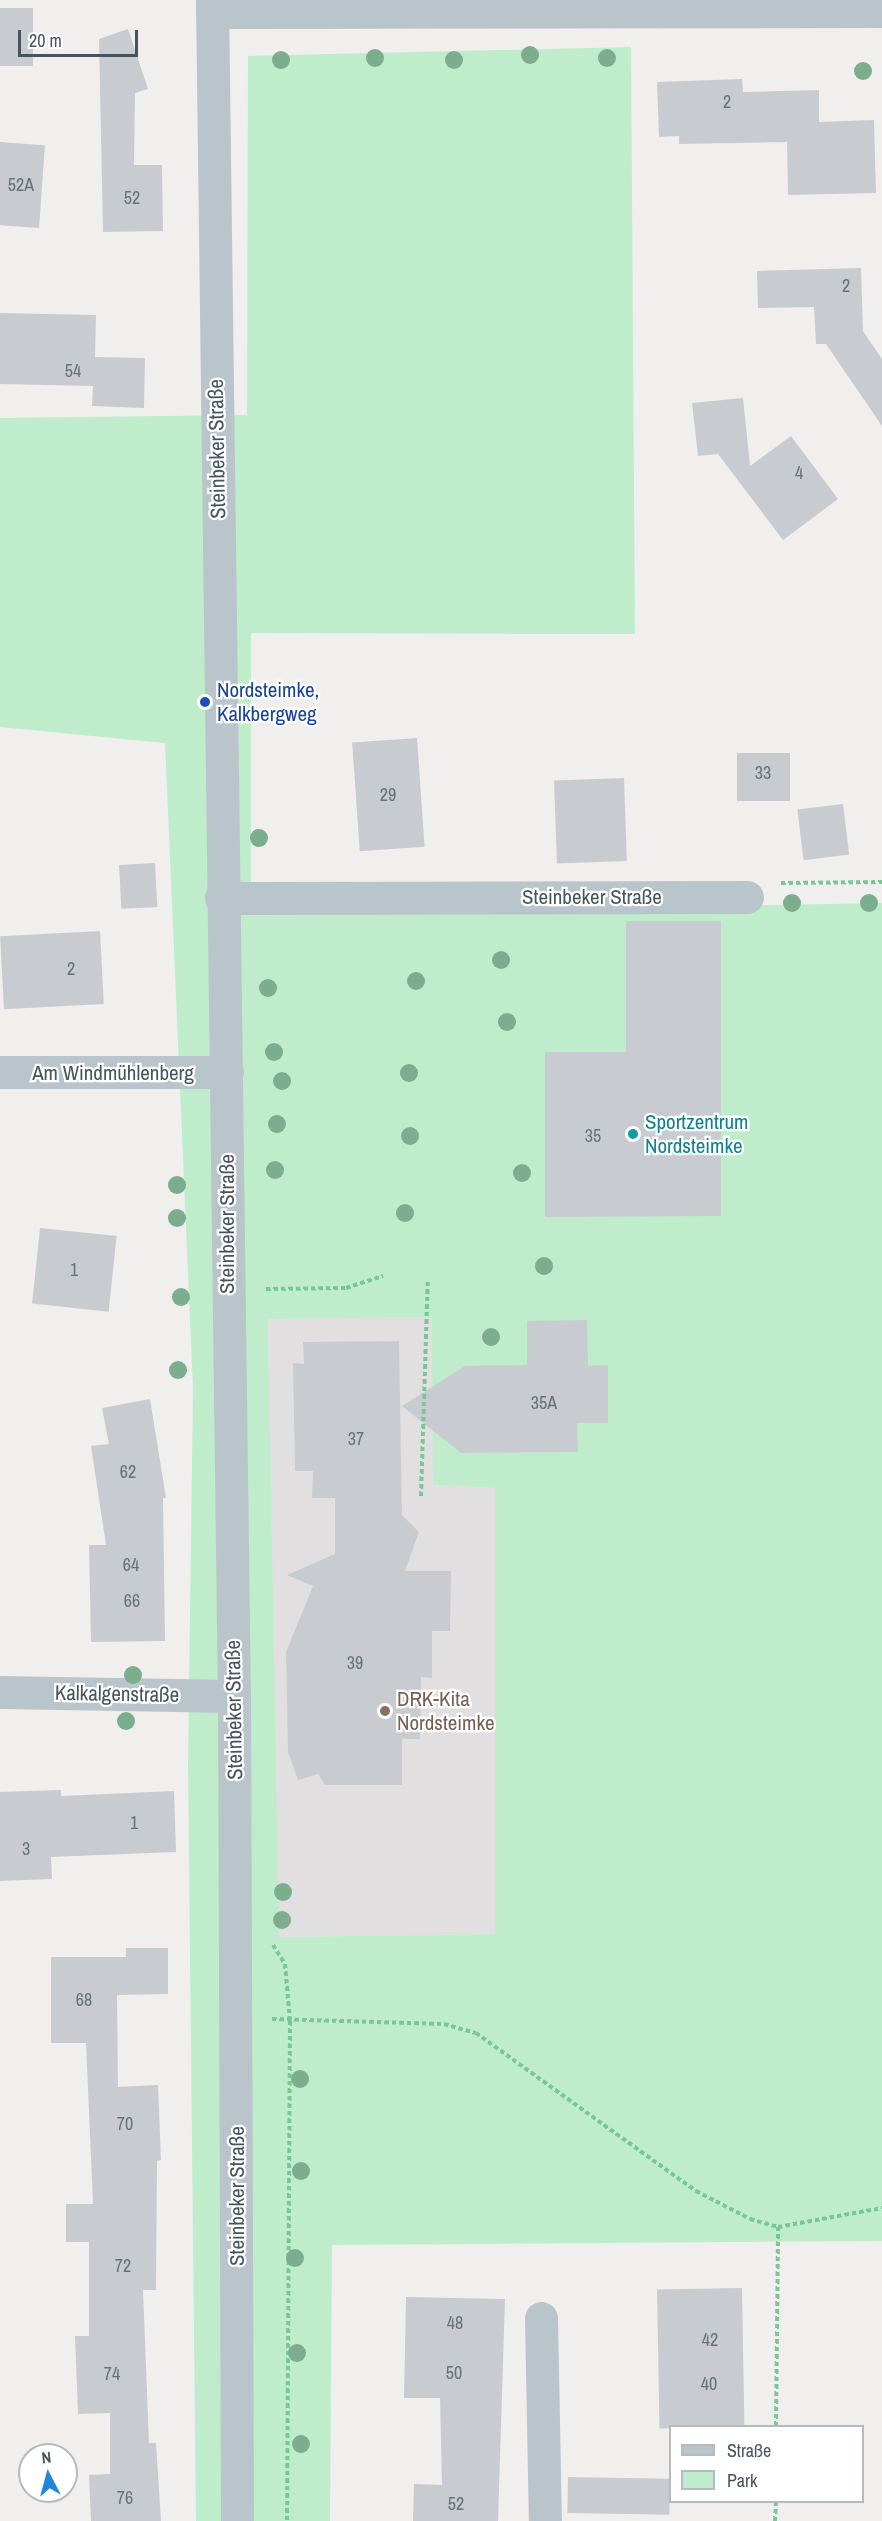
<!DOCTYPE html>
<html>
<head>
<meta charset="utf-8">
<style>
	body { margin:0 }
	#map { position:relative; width:882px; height:2521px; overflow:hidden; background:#f1eeee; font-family:"Archivo Narrow",sans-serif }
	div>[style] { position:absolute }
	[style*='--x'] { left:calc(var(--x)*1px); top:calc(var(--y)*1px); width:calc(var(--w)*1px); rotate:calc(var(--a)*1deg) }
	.education>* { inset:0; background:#e2dfe0 }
	.green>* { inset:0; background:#bfeccb }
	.building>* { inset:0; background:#c8ccd1; transform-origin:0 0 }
	.path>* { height:4px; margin-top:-2px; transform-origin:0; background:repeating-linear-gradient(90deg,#78c897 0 4.5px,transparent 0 7.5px) }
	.minor>* { height:33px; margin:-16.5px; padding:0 16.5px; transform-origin:16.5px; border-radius:16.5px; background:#bac4cb }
	.trees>* { width:18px; height:18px; margin:-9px; border-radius:50%; background:#7cad8e }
	.dots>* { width:16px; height:16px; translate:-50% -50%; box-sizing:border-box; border:3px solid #fff; border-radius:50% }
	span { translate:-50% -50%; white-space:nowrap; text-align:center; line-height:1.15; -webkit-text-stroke:4.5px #fff; paint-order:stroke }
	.number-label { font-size:18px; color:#677278 }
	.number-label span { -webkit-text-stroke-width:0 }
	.street-label { font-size:21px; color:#47545b }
	.transit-label { font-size:21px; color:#164399 }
	.left { translate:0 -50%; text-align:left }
	.culture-label { font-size:21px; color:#0d838f }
	.education-label { font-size:21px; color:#785e54 }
	.legend { position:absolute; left:669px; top:2425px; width:195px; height:78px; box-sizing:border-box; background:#fff; border:2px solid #b5bbbd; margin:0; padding:8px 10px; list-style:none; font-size:18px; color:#47545b }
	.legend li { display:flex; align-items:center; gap:12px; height:30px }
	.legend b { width:30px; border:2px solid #b5bbbd }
	.north { position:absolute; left:18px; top:2443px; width:60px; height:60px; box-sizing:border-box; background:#fff; border:2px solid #b5bbbd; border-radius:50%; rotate:354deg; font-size:16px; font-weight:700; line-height:24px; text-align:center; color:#47545b }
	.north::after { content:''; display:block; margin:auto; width:21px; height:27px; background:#2286d7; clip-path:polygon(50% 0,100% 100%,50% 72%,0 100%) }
	.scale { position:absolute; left:18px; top:30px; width:120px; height:27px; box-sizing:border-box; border:3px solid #47545b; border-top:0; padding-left:8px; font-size:18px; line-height:21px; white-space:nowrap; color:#47545b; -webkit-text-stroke:4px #fff; paint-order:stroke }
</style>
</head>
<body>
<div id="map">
	<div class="education">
		<i style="clip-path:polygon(433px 1317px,433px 1485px,495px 1488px,495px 1934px,278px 1937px,268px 1318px)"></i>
	</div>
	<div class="green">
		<i style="clip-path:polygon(evenodd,631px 47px,635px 634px,251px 633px,251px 886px,523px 910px,882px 903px,882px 2241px,332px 2245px,330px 2521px,196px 2521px,188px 1766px,193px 1389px,165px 743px,0 727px,0 418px,247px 415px,248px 56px,631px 47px,432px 1317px,433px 1485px,495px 1488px,495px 1934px,279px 1937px,268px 1319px,432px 1317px)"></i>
	</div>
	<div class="building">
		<i style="left:0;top:8px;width:33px;height:58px"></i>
		<i style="clip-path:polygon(128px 29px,148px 89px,135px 93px,134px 165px,162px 165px,163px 231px,103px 232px,99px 39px)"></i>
		<i style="clip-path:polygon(742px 79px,743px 92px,819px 90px,819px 122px,874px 120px,876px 193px,788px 195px,787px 142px,679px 144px,679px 136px,659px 137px,657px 82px)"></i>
		<i style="left:0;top:142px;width:45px;height:83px;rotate:4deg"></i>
		<i style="clip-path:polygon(861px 268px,863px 331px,882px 359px,882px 426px,826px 344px,816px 344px,814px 307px,758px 308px,757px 271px)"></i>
		<i style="clip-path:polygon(0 313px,96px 315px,95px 357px,145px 358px,144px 408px,92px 406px,93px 386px,0 384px)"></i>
		<i style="clip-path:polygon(743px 398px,750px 466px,791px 436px,838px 499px,783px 540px,718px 454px,698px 456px,692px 403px)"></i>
		<i style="left:417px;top:738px;width:109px;height:65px;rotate:86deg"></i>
		<i style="left:737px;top:753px;width:53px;height:48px"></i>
		<i style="left:624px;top:778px;width:83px;height:70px;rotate:88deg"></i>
		<i style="left:843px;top:804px;width:51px;height:46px;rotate:83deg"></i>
		<i style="left:155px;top:863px;width:44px;height:36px;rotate:87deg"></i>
		<i style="clip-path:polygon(626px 921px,721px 921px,721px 1216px,545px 1217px,545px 1052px,626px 1052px)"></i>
		<i style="left:100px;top:931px;width:73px;height:100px;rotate:87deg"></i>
		<i style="left:40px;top:1228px;width:77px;height:76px;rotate:6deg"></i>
		<i style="clip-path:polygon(587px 1320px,588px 1366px,608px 1365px,608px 1423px,577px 1423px,578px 1452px,461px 1453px,402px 1406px,465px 1366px,527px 1365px,527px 1321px)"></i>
		<i style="clip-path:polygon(399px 1341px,402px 1515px,419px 1532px,405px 1571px,451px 1571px,450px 1631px,432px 1631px,432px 1678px,421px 1677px,420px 1739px,402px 1739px,402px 1785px,325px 1785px,318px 1774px,298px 1780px,288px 1752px,286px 1652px,313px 1586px,287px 1575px,335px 1554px,335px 1498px,312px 1498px,313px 1471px,295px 1471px,293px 1363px,304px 1364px,303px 1342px)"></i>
		<i style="clip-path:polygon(150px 1399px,166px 1498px,163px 1498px,165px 1641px,91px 1642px,89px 1545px,106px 1545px,91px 1446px,109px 1444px,102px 1408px)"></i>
		<i style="clip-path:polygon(61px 1790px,61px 1796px,174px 1791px,176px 1852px,51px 1857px,52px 1879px,0 1881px,0 1792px)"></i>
		<i style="clip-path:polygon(126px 1948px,168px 1948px,168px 1994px,117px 1995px,118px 2087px,158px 2085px,161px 2160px,157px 2161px,156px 2290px,143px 2290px,149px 2443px,156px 2443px,161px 2521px,91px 2521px,89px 2475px,110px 2474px,110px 2413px,78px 2414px,75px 2336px,89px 2336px,89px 2242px,66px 2242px,66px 2204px,93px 2204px,86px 2043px,51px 2043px,51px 1957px,126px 1957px)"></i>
		<i style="left:742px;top:2288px;width:139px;height:85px;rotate:89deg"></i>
		<i style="clip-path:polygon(406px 2297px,505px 2299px,498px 2521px,413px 2521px,414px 2484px,442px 2485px,440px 2398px,404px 2398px)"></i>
		<i style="left:568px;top:2477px;width:102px;height:36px;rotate:1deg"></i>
	</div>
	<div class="path">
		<i style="--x:781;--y:883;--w:101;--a:-0.6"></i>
		<i style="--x:266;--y:1289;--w:80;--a:-0.7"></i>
		<i style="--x:346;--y:1288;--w:39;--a:-18"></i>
		<i style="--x:421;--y:1496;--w:217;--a:-88.2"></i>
		<i style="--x:273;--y:1945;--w:22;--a:58"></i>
		<i style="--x:285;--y:1964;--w:57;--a:85"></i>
		<i style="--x:290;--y:2021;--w:500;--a:90.34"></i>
		<i style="--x:272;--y:2019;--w:172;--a:1.7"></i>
		<i style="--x:444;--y:2024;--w:33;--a:16"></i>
		<i style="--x:476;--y:2033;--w:271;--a:35.7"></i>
		<i style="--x:696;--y:2191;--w:61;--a:27.4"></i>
		<i style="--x:750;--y:2219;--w:29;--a:16"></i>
		<i style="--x:778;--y:2227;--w:106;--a:-10.4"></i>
		<i style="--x:776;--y:2426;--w:199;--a:-89.4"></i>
		<i style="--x:775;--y:2521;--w:19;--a:-87"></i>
	</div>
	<div class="minor">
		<i style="--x:212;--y:0;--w:1696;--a:89.26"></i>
		<i style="--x:234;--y:1696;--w:825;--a:89.79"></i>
		<i style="--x:212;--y:12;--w:670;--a:-0.09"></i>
		<i style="--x:221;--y:898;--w:526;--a:-0.11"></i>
		<i style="--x:0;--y:1072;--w:227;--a:0"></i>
		<i style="--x:0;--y:1692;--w:234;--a:1"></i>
		<i style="--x:541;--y:2318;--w:203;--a:88.9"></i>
	</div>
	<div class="trees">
		<i style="left:530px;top:55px"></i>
		<i style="left:375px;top:58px"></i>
		<i style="left:607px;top:58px"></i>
		<i style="left:281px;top:60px"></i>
		<i style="left:454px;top:60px"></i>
		<i style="left:863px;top:71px"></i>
		<i style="left:259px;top:838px"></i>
		<i style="left:792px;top:903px"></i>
		<i style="left:869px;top:903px"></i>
		<i style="left:501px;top:960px"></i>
		<i style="left:416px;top:981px"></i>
		<i style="left:268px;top:988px"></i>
		<i style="left:507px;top:1022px"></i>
		<i style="left:274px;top:1052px"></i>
		<i style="left:409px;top:1073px"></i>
		<i style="left:282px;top:1081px"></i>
		<i style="left:277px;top:1124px"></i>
		<i style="left:410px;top:1136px"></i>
		<i style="left:275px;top:1170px"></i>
		<i style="left:522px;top:1173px"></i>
		<i style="left:177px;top:1185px"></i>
		<i style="left:405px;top:1213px"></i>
		<i style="left:177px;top:1218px"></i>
		<i style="left:544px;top:1266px"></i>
		<i style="left:181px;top:1297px"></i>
		<i style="left:491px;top:1337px"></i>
		<i style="left:178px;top:1370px"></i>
		<i style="left:133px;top:1675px"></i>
		<i style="left:126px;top:1721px"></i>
		<i style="left:283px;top:1892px"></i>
		<i style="left:282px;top:1920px"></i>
		<i style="left:300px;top:2079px"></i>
		<i style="left:301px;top:2171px"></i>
		<i style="left:295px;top:2258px"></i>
		<i style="left:297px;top:2353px"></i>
		<i style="left:301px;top:2444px"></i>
	</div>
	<div class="dots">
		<i style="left:205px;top:702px;background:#1a4fb4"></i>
		<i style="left:633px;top:1134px;background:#0f9aa8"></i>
		<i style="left:385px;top:1711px;background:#8d6e63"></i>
	</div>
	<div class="number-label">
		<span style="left:727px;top:102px">2</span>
		<span style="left:21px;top:185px">52A</span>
		<span style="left:132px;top:198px">52</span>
		<span style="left:846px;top:286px">2</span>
		<span style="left:73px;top:371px">54</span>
		<span style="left:799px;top:473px">4</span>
		<span style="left:763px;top:773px">33</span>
		<span style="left:388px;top:795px">29</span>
		<span style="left:71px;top:969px">2</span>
		<span style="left:593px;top:1136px">35</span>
		<span style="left:74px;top:1270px">1</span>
		<span style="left:544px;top:1403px">35A</span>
		<span style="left:356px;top:1439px">37</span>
		<span style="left:128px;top:1472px">62</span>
		<span style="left:131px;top:1565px">64</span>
		<span style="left:132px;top:1601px">66</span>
		<span style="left:355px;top:1663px">39</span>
		<span style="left:134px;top:1823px">1</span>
		<span style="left:26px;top:1849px">3</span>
		<span style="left:84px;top:2000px">68</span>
		<span style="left:125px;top:2124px">70</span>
		<span style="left:123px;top:2266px">72</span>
		<span style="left:455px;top:2323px">48</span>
		<span style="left:710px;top:2340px">42</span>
		<span style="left:454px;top:2373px">50</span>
		<span style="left:112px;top:2374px">74</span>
		<span style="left:709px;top:2384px">40</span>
		<span style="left:125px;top:2498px">76</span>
		<span style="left:456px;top:2504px">52</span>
	</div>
	<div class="street-label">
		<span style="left:217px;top:449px;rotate:-91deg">Steinbeker Straße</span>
		<span style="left:592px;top:897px">Steinbeker Straße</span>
		<span style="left:113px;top:1073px">Am Windmühlenberg</span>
		<span style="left:227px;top:1224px;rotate:-90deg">Steinbeker Straße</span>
		<span style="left:117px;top:1694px;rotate:1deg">Kalkalgenstraße</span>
		<span style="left:234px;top:1710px;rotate:-91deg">Steinbeker Straße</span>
		<span style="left:237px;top:2196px;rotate:-90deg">Steinbeker Straße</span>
	</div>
	<div class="transit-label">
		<span class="left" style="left:217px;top:702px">Nordsteimke,<br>Kalkbergweg</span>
	</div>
	<div class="culture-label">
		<span class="left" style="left:645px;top:1134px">Sportzentrum<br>Nordsteimke</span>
	</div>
	<div class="education-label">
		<span class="left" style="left:397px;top:1711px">DRK-Kita<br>Nordsteimke</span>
	</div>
	<ul class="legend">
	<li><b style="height:8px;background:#bac4cb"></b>Straße</li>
	<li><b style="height:16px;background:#bfeccb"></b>Park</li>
	</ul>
	<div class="north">N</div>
	<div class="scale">20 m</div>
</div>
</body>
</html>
